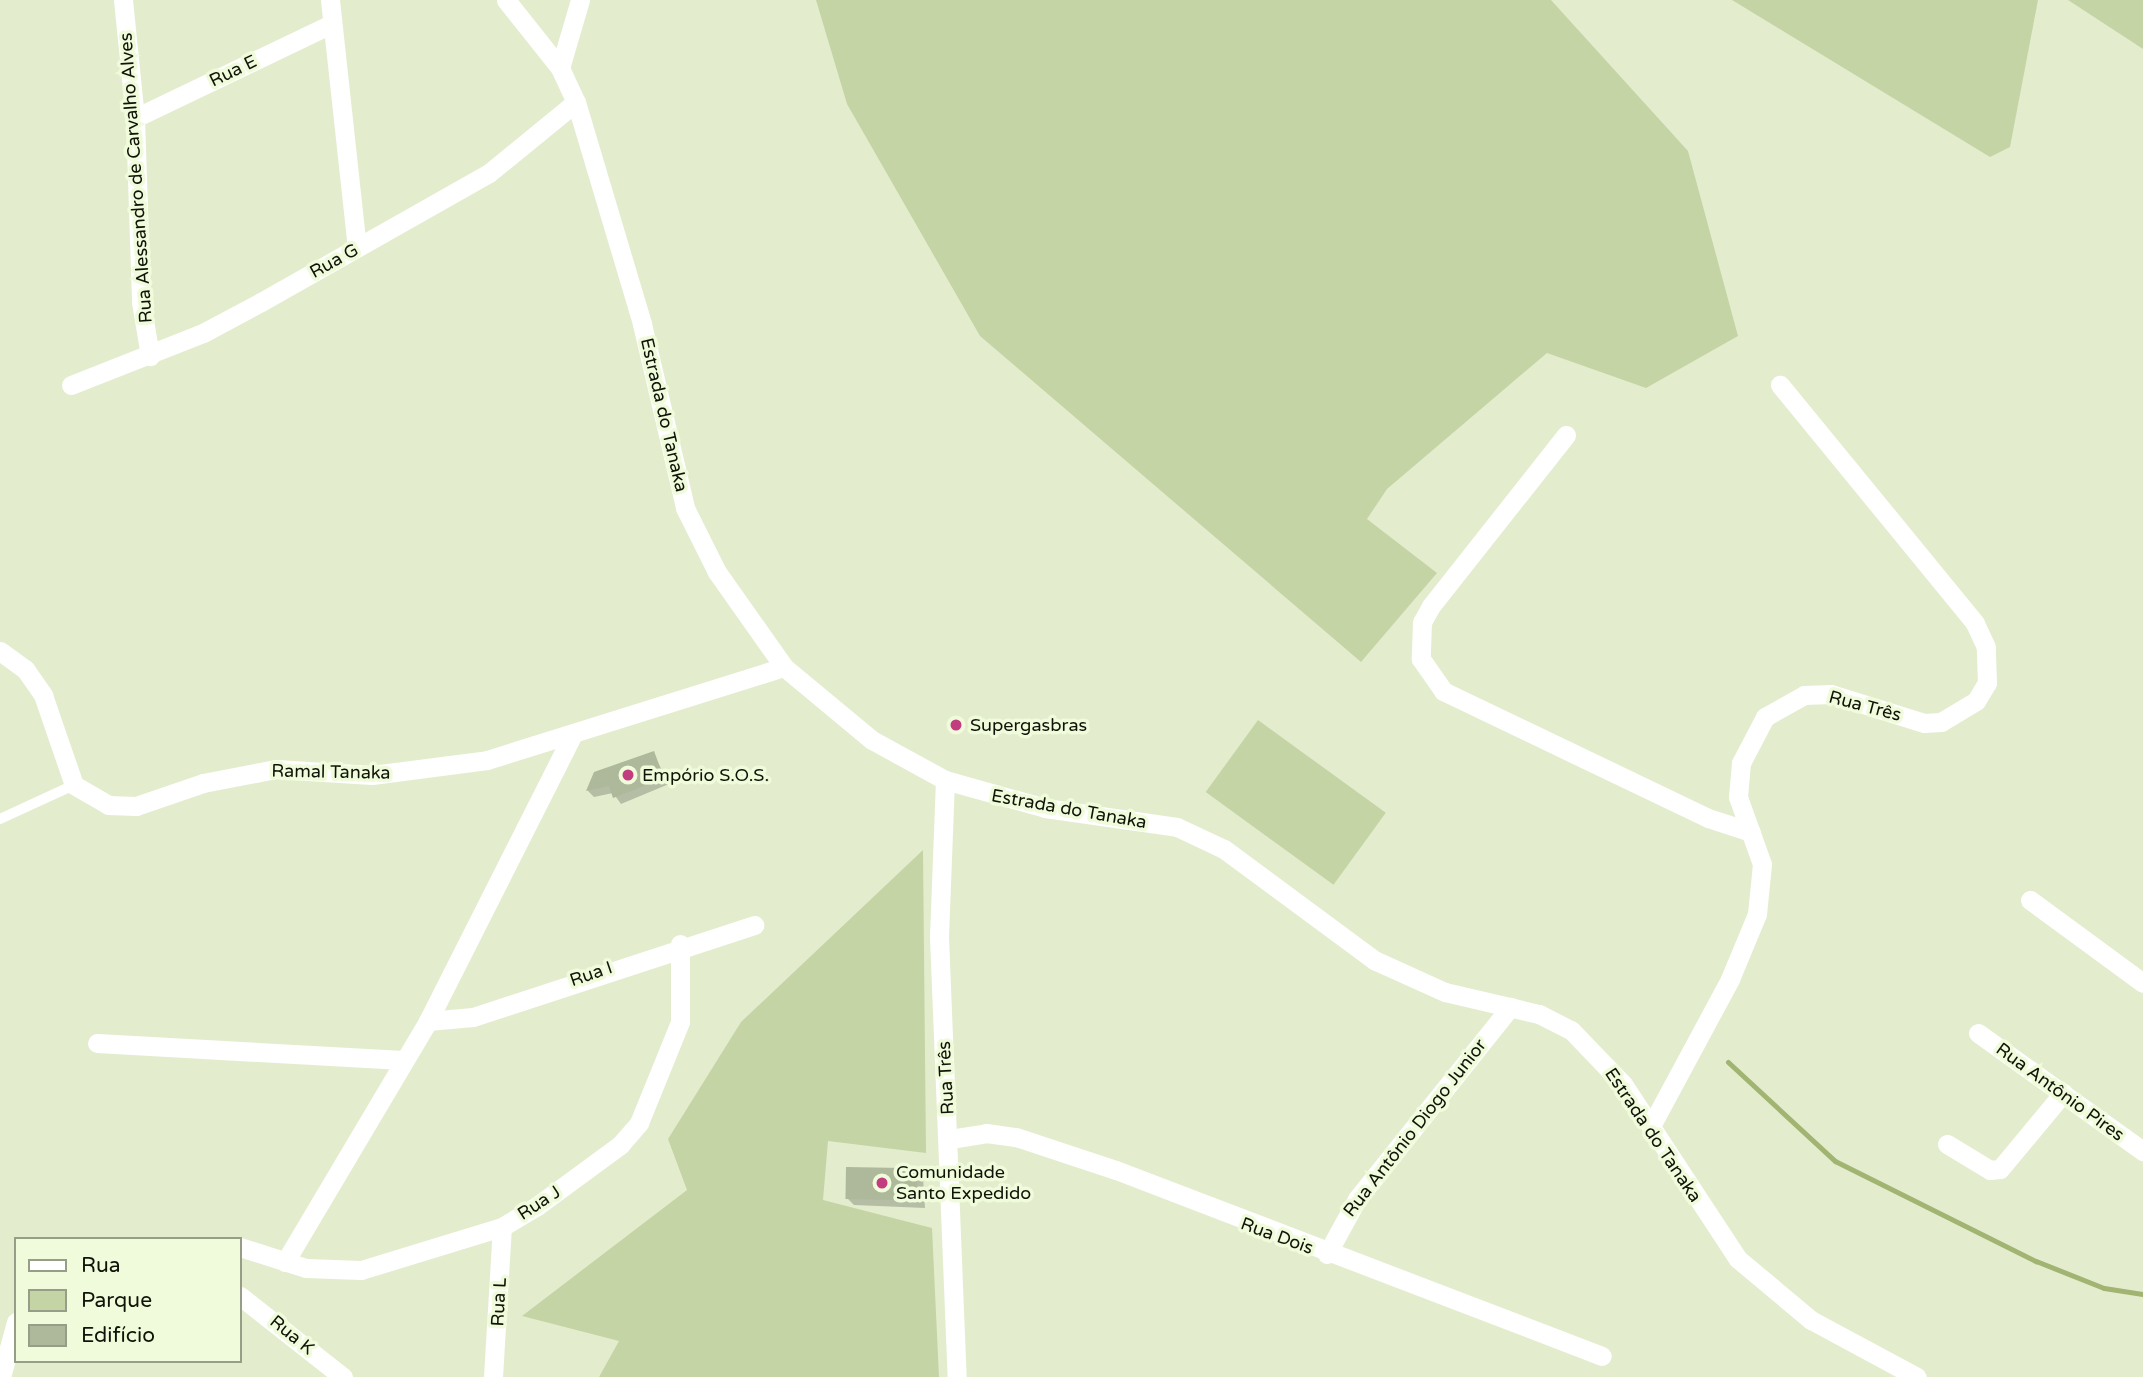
<!DOCTYPE html>
<html>
<head>
<meta charset="utf-8">
<style>
	body { margin:0 }
	#map { position:relative; width:2143px; height:1377px; overflow:hidden; background:#e3edce; font-family:"Varela Round",sans-serif }
	div>[style] { position:absolute }
	[style*='--x'] { left:calc(var(--x)*1px); top:calc(var(--y)*1px); width:calc(var(--w)*1px); rotate:calc(var(--a)*1deg) }
	.green>* { inset:0; background:#c5d4a5; transform-origin:0 0 }
	.shadow>* { inset:0; background:#0003 }
	.stream>* { height:5px; margin:-2.5px; padding:0 2.5px; transform-origin:2.5px; border-radius:2.5px; background:#a1b472 }
	.building>* { inset:0; background:#aeb89a; transform-origin:0 0 }
	.service>* { height:10px; margin:-5px; padding:0 5px; transform-origin:5px; border-radius:5px; background:#fff }
	.minor>* { height:19px; margin:-9.5px; padding:0 9.5px; transform-origin:9.5px; border-radius:9.5px; background:#fff }
	.dots>* { width:19px; height:19px; translate:-50% -50%; box-sizing:border-box; border:4px solid #f0fbdb; border-radius:50% }
	span { translate:-50% -50%; white-space:nowrap; text-align:center; line-height:1.15; -webkit-text-stroke:7px #f0fbdb; paint-order:stroke }
	.street-label { font-size:18px; color:#101308 }
	.poi-label { font-size:18px; color:#101308 }
	.left { translate:0 -50%; text-align:left }
	.legend { position:absolute; left:14px; top:1237px; width:228px; height:126px; box-sizing:border-box; background:#f0fbdb; border:2px solid #969e87; margin:0; padding:9px 12px; list-style:none; font-size:21px; color:#101308 }
	.legend li { display:flex; align-items:center; gap:14px; height:35px }
	.legend b { width:35px; border:2px solid #969e87 }
</style>
</head>
<body>
<div id="map">
	<div class="green">
		<i style="clip-path:polygon(816px 0,1551px 0,1688px 151px,1738px 336px,1646px 388px,1547px 353px,1387px 489px,1367px 519px,1437px 573px,1361px 662px,980px 336px,847px 104px)"></i>
		<i style="clip-path:polygon(1732px 0,2038px 0,2010px 147px,1990px 157px)"></i>
		<i style="clip-path:polygon(2068px 0,2143px 0,2143px 49px)"></i>
		<i style="left:1258px;top:720px;width:158px;height:89px;rotate:36deg"></i>
		<i style="clip-path:polygon(923px 850px,926px 1153px,828px 1141px,823px 1200px,932px 1228px,939px 1377px,599px 1377px,619px 1341px,522px 1316px,687px 1190px,668px 1139px,741px 1022px)"></i>
	</div>
	<div class="shadow">
		<i style="clip-path:polygon(653px 753px,669px 784px,621px 804px,613px 793px,594px 797px,588px 791px,596px 773px)"></i>
		<i style="clip-path:polygon(917px 1170px,923px 1177px,925px 1208px,854px 1205px,847px 1198px)"></i>
	</div>
	<div class="stream">
		<i style="--x:1728;--y:1062;--w:146;--a:42.8"></i>
		<i style="--x:1835;--y:1161;--w:225;--a:26.5"></i>
		<i style="--x:2036;--y:1261;--w:73;--a:21.7"></i>
		<i style="--x:2104;--y:1288;--w:39;--a:9"></i>
	</div>
	<div class="building">
		<i style="clip-path:polygon(654px 751px,664px 778px,613px 798px,609px 786px,586px 791px,594px 772px)"></i>
		<i style="left:846px;top:1167px;width:71px;height:32px;rotate:1deg"></i>
	</div>
	<div class="service">
		<i style="--x:0;--y:819;--w:81;--a:-24.7"></i>
	</div>
	<div class="minor">
		<i style="--x:123;--y:0;--w:119;--a:84.2"></i>
		<i style="--x:135;--y:118;--w:184;--a:88.1"></i>
		<i style="--x:141;--y:302;--w:55;--a:80.5"></i>
		<i style="--x:330;--y:0;--w:249;--a:83.8"></i>
		<i style="--x:506;--y:0;--w:87;--a:51.5"></i>
		<i style="--x:560;--y:68;--w:38;--a:65"></i>
		<i style="--x:576;--y:102;--w:232;--a:73.4"></i>
		<i style="--x:642;--y:324;--w:189;--a:76.8"></i>
		<i style="--x:685;--y:508;--w:72;--a:63.4"></i>
		<i style="--x:717;--y:572;--w:116;--a:54.8"></i>
		<i style="--x:784;--y:667;--w:114;--a:39.7"></i>
		<i style="--x:872;--y:740;--w:83;--a:28.7"></i>
		<i style="--x:945;--y:780;--w:104;--a:15.6"></i>
		<i style="--x:1045;--y:808;--w:133;--a:8.2"></i>
		<i style="--x:1177;--y:827;--w:52;--a:25.1"></i>
		<i style="--x:1224;--y:849;--w:187;--a:36.5"></i>
		<i style="--x:1374;--y:960;--w:78;--a:24.3"></i>
		<i style="--x:1445;--y:992;--w:97;--a:13.2"></i>
		<i style="--x:1539;--y:1014;--w:36;--a:27"></i>
		<i style="--x:1571;--y:1030;--w:75;--a:46.1"></i>
		<i style="--x:1623;--y:1084;--w:209;--a:56.7"></i>
		<i style="--x:1738;--y:1259;--w:95;--a:39.9"></i>
		<i style="--x:1811;--y:1320;--w:120;--a:28.3"></i>
		<i style="--x:560;--y:68;--w:71;--a:-73.6"></i>
		<i style="--x:135;--y:118;--w:217;--a:-25.6"></i>
		<i style="--x:71;--y:385;--w:142;--a:-21.5"></i>
		<i style="--x:203;--y:333;--w:66;--a:-28.1"></i>
		<i style="--x:261;--y:302;--w:262;--a:-29.5"></i>
		<i style="--x:489;--y:173;--w:112;--a:-39.2"></i>
		<i style="--x:1566;--y:435;--w:218;--a:128.3"></i>
		<i style="--x:1431;--y:606;--w:18;--a:119"></i>
		<i style="--x:1422;--y:622;--w:37;--a:92"></i>
		<i style="--x:1421;--y:659;--w:39;--a:55"></i>
		<i style="--x:1443;--y:691;--w:294;--a:25.6"></i>
		<i style="--x:1708;--y:818;--w:45;--a:18"></i>
		<i style="--x:0;--y:651;--w:31;--a:36"></i>
		<i style="--x:25;--y:669;--w:32;--a:55"></i>
		<i style="--x:43;--y:695;--w:95;--a:71"></i>
		<i style="--x:74;--y:785;--w:39;--a:30"></i>
		<i style="--x:108;--y:805;--w:28;--a:2"></i>
		<i style="--x:136;--y:806;--w:71;--a:-18.9"></i>
		<i style="--x:203;--y:783;--w:74;--a:-10.9"></i>
		<i style="--x:276;--y:769;--w:96;--a:3.6"></i>
		<i style="--x:372;--y:775;--w:116;--a:-7.4"></i>
		<i style="--x:487;--y:760;--w:311;--a:-17.4"></i>
		<i style="--x:945;--y:780;--w:157;--a:92.2"></i>
		<i style="--x:939;--y:937;--w:440;--a:87.7"></i>
		<i style="--x:2030;--y:900;--w:140;--a:36.3"></i>
		<i style="--x:428;--y:1021;--w:45;--a:-5.1"></i>
		<i style="--x:473;--y:1017;--w:296;--a:-18.1"></i>
		<i style="--x:1978;--y:1033;--w:203;--a:35.6"></i>
		<i style="--x:97;--y:1043;--w:306;--a:3.2"></i>
		<i style="--x:1651;--y:1126;--w:167;--a:-61.7"></i>
		<i style="--x:1730;--y:979;--w:70;--a:-67.4"></i>
		<i style="--x:1757;--y:914;--w:50;--a:-84.3"></i>
		<i style="--x:1762;--y:864;--w:71;--a:-109.7"></i>
		<i style="--x:1738;--y:797;--w:34;--a:-85"></i>
		<i style="--x:1741;--y:763;--w:52;--a:-62.4"></i>
		<i style="--x:1765;--y:717;--w:45;--a:-29.4"></i>
		<i style="--x:1804;--y:695;--w:27;--a:-2"></i>
		<i style="--x:1831;--y:694;--w:97;--a:17.3"></i>
		<i style="--x:1924;--y:723;--w:17;--a:-3"></i>
		<i style="--x:1941;--y:722;--w:41;--a:-31"></i>
		<i style="--x:1976;--y:701;--w:21;--a:-59"></i>
		<i style="--x:1987;--y:683;--w:36;--a:-92"></i>
		<i style="--x:1986;--y:647;--w:26;--a:-115"></i>
		<i style="--x:1975;--y:623;--w:308;--a:-129.3"></i>
		<i style="--x:950;--y:1139;--w:36;--a:-9"></i>
		<i style="--x:986;--y:1133;--w:30;--a:8"></i>
		<i style="--x:1016;--y:1137;--w:105;--a:18.3"></i>
		<i style="--x:1116;--y:1170;--w:520;--a:20.94"></i>
		<i style="--x:1947;--y:1144;--w:50;--a:31.2"></i>
		<i style="--x:1990;--y:1170;--w:10;--a:-6"></i>
		<i style="--x:2000;--y:1169;--w:99;--a:-50.3"></i>
		<i style="--x:240;--y:1247;--w:69;--a:17.7"></i>
		<i style="--x:306;--y:1268;--w:55;--a:2.1"></i>
		<i style="--x:361;--y:1270;--w:147;--a:-17"></i>
		<i style="--x:502;--y:1227;--w:41;--a:-31"></i>
		<i style="--x:537;--y:1206;--w:103;--a:-36.3"></i>
		<i style="--x:620;--y:1145;--w:29;--a:-49"></i>
		<i style="--x:639;--y:1123;--w:109;--a:-67.9"></i>
		<i style="--x:680;--y:1022;--w:78;--a:-90"></i>
		<i style="--x:1327;--y:1254;--w:63;--a:-61.4"></i>
		<i style="--x:1357;--y:1199;--w:246;--a:-51.4"></i>
		<i style="--x:285;--y:1262;--w:280;--a:-59.3"></i>
		<i style="--x:428;--y:1021;--w:317;--a:-63.2"></i>
		<i style="--x:240;--y:1296;--w:131;--a:38.2"></i>
		<i style="--x:1;--y:1377;--w:57;--a:-74.7"></i>
		<i style="--x:493;--y:1377;--w:150;--a:-86.6"></i>
	</div>
	<div class="dots">
		<i style="left:956px;top:725px;background:#c23d80"></i>
		<i style="left:628px;top:775px;background:#c23d80"></i>
		<i style="left:882px;top:1183px;background:#c23d80"></i>
	</div>
	<div class="street-label">
		<span style="left:233px;top:71px;rotate:-26deg">Rua E</span>
		<span style="left:136px;top:178px;rotate:-94deg">Rua Alessandro de Carvalho Alves</span>
		<span style="left:334px;top:261px;rotate:-29deg">Rua G</span>
		<span style="left:664px;top:415px;rotate:77deg">Estrada do Tanaka</span>
		<span style="left:1865px;top:706px;rotate:15deg">Rua Três</span>
		<span style="left:331px;top:772px;rotate:1deg">Ramal Tanaka</span>
		<span style="left:1069px;top:809px;rotate:10deg">Estrada do Tanaka</span>
		<span style="left:591px;top:974px;rotate:-19deg">Rua I</span>
		<span style="left:946px;top:1078px;rotate:-93deg">Rua Três</span>
		<span style="left:2060px;top:1092px;rotate:36deg">Rua Antônio Pires</span>
		<span style="left:1415px;top:1128px;rotate:-52deg">Rua Antônio Diogo Junior</span>
		<span style="left:1653px;top:1135px;rotate:56deg">Estrada do Tanaka</span>
		<span style="left:539px;top:1203px;rotate:-33deg">Rua J</span>
		<span style="left:1277px;top:1236px;rotate:20deg">Rua Dois</span>
		<span style="left:499px;top:1302px;rotate:-87deg">Rua L</span>
		<span style="left:292px;top:1335px;rotate:39deg">Rua K</span>
	</div>
	<div class="poi-label">
		<span class="left" style="left:970px;top:725px">Supergasbras</span>
		<span class="left" style="left:642px;top:775px">Empório S.O.S.</span>
		<span class="left" style="left:896px;top:1183px">Comunidade<br>Santo Expedido</span>
	</div>
	<ul class="legend">
	<li><b style="height:9px;background:#fff"></b>Rua</li>
	<li><b style="height:19px;background:#c5d4a5"></b>Parque</li>
	<li><b style="height:19px;background:#aeb89a"></b>Edifício</li>
	</ul>
</div>
</body>
</html>
